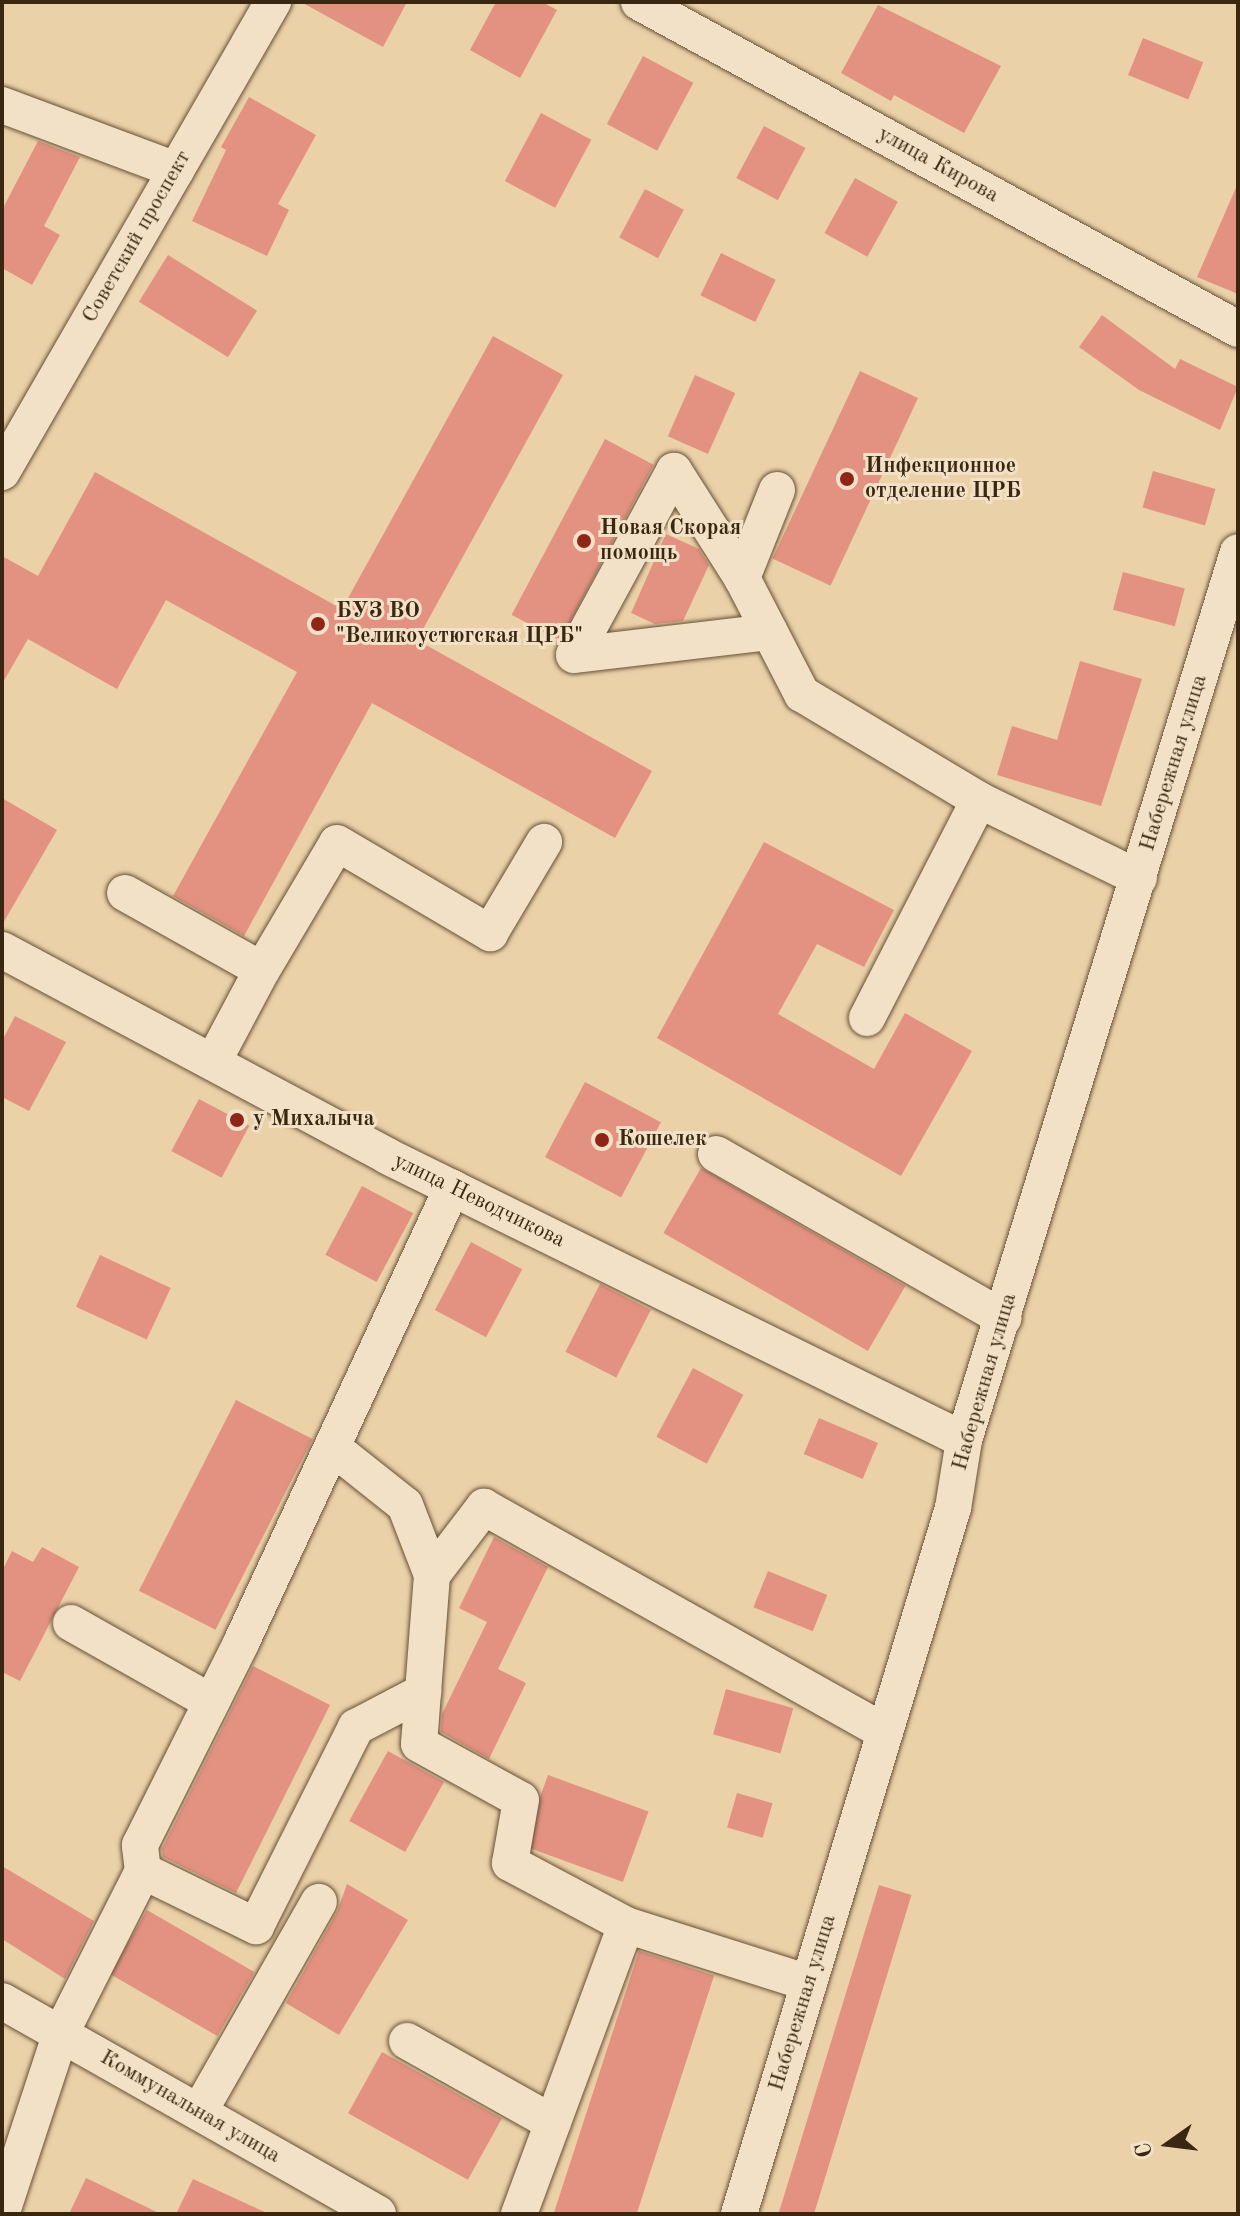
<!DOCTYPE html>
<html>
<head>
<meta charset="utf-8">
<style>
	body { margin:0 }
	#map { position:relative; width:1240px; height:2216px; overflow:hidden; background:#ebd1a8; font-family:"Old Standard TT",serif }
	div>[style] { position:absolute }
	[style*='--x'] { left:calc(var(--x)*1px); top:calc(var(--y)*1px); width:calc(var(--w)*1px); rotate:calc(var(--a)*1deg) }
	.building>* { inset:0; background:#e39282; transform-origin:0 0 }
	.roads { filter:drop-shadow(0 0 2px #665137) drop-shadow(0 0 2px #665137) }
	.minor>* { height:36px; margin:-18px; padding:0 18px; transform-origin:18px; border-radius:18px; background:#f2e1c6 }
	.dots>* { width:22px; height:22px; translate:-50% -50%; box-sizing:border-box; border:4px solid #f2e1c6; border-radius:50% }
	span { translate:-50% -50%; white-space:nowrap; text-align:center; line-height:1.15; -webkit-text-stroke:6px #f2e1c6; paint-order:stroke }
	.street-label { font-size:22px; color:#3a2611 }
	.poi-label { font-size:22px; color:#3a2611; font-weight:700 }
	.left { translate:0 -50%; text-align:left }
	.frame { position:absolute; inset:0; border:4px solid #3a2611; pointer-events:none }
	.north { position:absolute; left:1128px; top:2104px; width:80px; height:80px; -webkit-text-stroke:6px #f2e1c6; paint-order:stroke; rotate:256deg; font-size:22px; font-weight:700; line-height:32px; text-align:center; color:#3a2611 }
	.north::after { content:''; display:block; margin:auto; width:28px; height:36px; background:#3a2611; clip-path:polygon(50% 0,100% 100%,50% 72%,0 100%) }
</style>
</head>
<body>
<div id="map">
	<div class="building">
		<i style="clip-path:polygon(301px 2px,407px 2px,383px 47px)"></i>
		<i style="clip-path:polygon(496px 2px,542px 2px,557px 10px,520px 78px,470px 50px)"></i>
		<i style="clip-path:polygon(878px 5px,1001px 66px,964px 133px,894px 95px,891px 101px,841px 73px)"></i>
		<i style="left:1143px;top:38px;width:65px;height:40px;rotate:22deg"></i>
		<i style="left:643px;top:56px;width:57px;height:77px;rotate:28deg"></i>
		<i style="clip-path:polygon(249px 97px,316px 135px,278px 204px,289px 210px,267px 256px,192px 221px,226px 150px,221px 147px)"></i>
		<i style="left:541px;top:113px;width:57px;height:77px;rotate:28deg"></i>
		<i style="left:764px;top:126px;width:47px;height:59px;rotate:28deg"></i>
		<i style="clip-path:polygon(38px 141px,80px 157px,44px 226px,60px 235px,32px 285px,2px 268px,2px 210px)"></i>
		<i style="left:855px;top:178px;width:49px;height:63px;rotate:29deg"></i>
		<i style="clip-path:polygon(1238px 183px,1238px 294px,1197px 277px)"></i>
		<i style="left:645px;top:189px;width:44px;height:55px;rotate:28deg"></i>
		<i style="left:721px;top:253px;width:61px;height:47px;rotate:26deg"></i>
		<i style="left:168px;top:255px;width:105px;height:55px;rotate:32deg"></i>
		<i style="clip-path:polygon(1102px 315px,1175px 369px,1180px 359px,1238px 387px,1220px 430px,1139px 390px,1079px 347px)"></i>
		<i style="clip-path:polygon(493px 336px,563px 375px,417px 640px,652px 771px,615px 838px,372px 703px,244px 936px,173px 896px,297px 672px,166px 600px,117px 689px,28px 639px,2px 684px,2px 556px,38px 576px,95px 472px,342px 609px)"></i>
		<i style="left:860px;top:371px;width:64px;height:207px;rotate:25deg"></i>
		<i style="left:695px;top:375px;width:44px;height:67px;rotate:24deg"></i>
		<i style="left:605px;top:439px;width:55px;height:199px;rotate:28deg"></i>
		<i style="left:1153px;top:471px;width:65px;height:38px;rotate:16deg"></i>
		<i style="clip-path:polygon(666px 534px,699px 549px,709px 565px,683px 621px,655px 624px,631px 613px)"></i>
		<i style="left:1123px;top:572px;width:64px;height:39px;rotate:15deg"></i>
		<i style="clip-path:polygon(1080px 661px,1142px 679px,1101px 806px,997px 775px,1012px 726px,1057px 740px)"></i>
		<i style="clip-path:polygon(2px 798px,57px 830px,2px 925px)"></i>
		<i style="clip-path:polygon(764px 842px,894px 910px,864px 967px,817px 944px,778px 1014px,874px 1069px,905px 1013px,972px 1051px,901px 1176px,657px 1038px)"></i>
		<i style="clip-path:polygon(15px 1016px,66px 1042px,29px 1111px,2px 1097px,2px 1041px)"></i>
		<i style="left:585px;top:1082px;width:86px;height:85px;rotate:28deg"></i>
		<i style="left:199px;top:1099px;width:57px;height:59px;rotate:28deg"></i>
		<i style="left:701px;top:1168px;width:236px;height:75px;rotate:30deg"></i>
		<i style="left:362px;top:1186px;width:58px;height:78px;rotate:28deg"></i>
		<i style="left:471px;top:1242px;width:58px;height:77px;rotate:28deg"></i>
		<i style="left:100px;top:1255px;width:78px;height:57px;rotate:25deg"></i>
		<i style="left:600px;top:1284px;width:57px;height:76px;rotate:27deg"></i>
		<i style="left:693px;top:1368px;width:57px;height:78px;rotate:28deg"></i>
		<i style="left:236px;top:1400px;width:86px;height:214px;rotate:27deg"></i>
		<i style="left:819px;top:1418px;width:64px;height:39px;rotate:23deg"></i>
		<i style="clip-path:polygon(494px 1537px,548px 1567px,498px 1669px,526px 1683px,489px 1759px,441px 1732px,442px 1714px,487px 1622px,459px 1608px)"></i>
		<i style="clip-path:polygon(42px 1547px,79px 1567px,20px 1681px,2px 1672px,2px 1571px,12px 1551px,33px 1562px)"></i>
		<i style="left:768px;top:1571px;width:64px;height:39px;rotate:22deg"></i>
		<i style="clip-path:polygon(253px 1666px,330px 1705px,236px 1893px,163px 1857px,162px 1849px)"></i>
		<i style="left:726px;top:1689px;width:70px;height:47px;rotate:16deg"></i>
		<i style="left:388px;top:1751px;width:64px;height:80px;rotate:29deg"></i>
		<i style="left:548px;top:1775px;width:107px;height:75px;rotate:20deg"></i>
		<i style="left:737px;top:1793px;width:37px;height:36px;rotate:16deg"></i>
		<i style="clip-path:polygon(2px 1866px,94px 1921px,65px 1979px,2px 1939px)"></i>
		<i style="clip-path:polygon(347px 1884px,408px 1920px,339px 2035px,286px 2003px,337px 1912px)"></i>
		<i style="left:879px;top:1885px;width:34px;height:344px;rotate:17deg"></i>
		<i style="left:147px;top:1910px;width:124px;height:74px;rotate:30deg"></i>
		<i style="left:639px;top:1951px;width:79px;height:281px;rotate:18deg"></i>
		<i style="left:382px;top:2052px;width:137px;height:70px;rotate:29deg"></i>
		<i style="clip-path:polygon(86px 2178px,161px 2214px,69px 2214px)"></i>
		<i style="clip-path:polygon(193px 2179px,269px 2214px,176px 2214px)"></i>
	</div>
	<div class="roads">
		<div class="minor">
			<i style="--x:639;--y:2;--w:682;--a:28.63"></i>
			<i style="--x:2;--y:105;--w:186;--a:20.5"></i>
			<i style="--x:2;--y:472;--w:543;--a:-60.03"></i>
			<i style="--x:777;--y:490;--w:95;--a:111.7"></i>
			<i style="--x:742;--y:578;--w:131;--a:62.7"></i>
			<i style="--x:802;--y:694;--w:206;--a:30.9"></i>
			<i style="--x:979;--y:800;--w:178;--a:26"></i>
			<i style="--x:742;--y:578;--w:127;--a:-122.4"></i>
			<i style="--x:674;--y:471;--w:209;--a:118.5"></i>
			<i style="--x:574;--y:655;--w:197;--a:-6.7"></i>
			<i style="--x:125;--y:893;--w:157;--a:29.3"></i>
			<i style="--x:262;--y:970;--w:147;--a:-59.4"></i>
			<i style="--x:337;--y:843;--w:178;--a:30.5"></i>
			<i style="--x:490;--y:933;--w:106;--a:-59.3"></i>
			<i style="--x:2;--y:950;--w:437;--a:28.1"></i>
			<i style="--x:387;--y:1156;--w:643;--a:26.21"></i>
			<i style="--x:867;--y:1018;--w:245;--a:-62.8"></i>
			<i style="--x:213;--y:1062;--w:104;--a:-62"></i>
			<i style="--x:716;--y:1154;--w:331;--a:29.7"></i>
			<i style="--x:332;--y:1447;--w:93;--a:38.5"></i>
			<i style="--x:405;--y:1505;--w:75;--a:68.9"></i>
			<i style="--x:432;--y:1575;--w:169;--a:94.4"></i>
			<i style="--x:419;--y:1744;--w:116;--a:28.8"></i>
			<i style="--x:521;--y:1800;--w:64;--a:99.9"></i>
			<i style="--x:510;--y:1863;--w:132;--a:28.1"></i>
			<i style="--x:432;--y:1575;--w:86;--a:-52.6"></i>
			<i style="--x:484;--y:1507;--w:458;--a:29.3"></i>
			<i style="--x:71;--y:1623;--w:161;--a:29.4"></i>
			<i style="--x:143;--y:1871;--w:26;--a:-97"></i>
			<i style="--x:140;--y:1845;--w:226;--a:-63.4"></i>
			<i style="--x:241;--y:1643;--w:502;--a:-65.12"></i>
			<i style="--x:2;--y:2001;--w:432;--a:29.5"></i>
			<i style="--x:407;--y:2041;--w:167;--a:29.3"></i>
			<i style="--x:199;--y:2112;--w:242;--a:-60.3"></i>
			<i style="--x:2;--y:2212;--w:188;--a:-71.8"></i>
			<i style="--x:61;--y:2033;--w:182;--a:-63.2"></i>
			<i style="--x:143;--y:1871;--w:126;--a:26"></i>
			<i style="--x:256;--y:1926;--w:223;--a:-63.3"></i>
			<i style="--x:356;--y:1727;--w:76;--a:-27.6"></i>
			<i style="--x:519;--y:2214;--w:308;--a:-69.7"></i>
			<i style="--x:626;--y:1925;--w:192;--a:17.6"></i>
			<i style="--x:739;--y:2214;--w:738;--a:-73.14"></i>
			<i style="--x:953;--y:1508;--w:69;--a:-80.8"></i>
			<i style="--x:964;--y:1440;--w:929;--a:-72.85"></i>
		</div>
	</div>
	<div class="dots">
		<i style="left:847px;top:479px;background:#8f2418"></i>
		<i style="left:584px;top:541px;background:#8f2418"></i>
		<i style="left:318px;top:624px;background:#8f2418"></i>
		<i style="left:237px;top:1120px;background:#8f2418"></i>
		<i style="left:602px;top:1140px;background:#8f2418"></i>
	</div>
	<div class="street-label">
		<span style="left:938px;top:165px;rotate:29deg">улица Кирова</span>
		<span style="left:137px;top:237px;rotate:-60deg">Советский проспект</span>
		<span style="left:1174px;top:763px;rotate:-73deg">Набережная улица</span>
		<span style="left:479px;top:1201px;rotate:26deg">улица Неводчикова</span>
		<span style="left:985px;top:1382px;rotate:-74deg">Набережная улица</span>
		<span style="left:803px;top:2003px;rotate:-73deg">Набережная улица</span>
		<span style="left:190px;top:2107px;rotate:30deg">Коммунальная улица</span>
	</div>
	<div class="poi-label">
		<span class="left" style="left:865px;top:479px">Инфекционное<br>отделение ЦРБ</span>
		<span class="left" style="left:600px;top:541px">Новая Скорая<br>помощь</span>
		<span class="left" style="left:336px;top:624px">БУЗ ВО<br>"Великоустюгская ЦРБ"</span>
		<span class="left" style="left:253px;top:1120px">у Михалыча</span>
		<span class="left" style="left:618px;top:1140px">Кошелек</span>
	</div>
	<div class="frame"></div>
	<div class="north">С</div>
</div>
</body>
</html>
